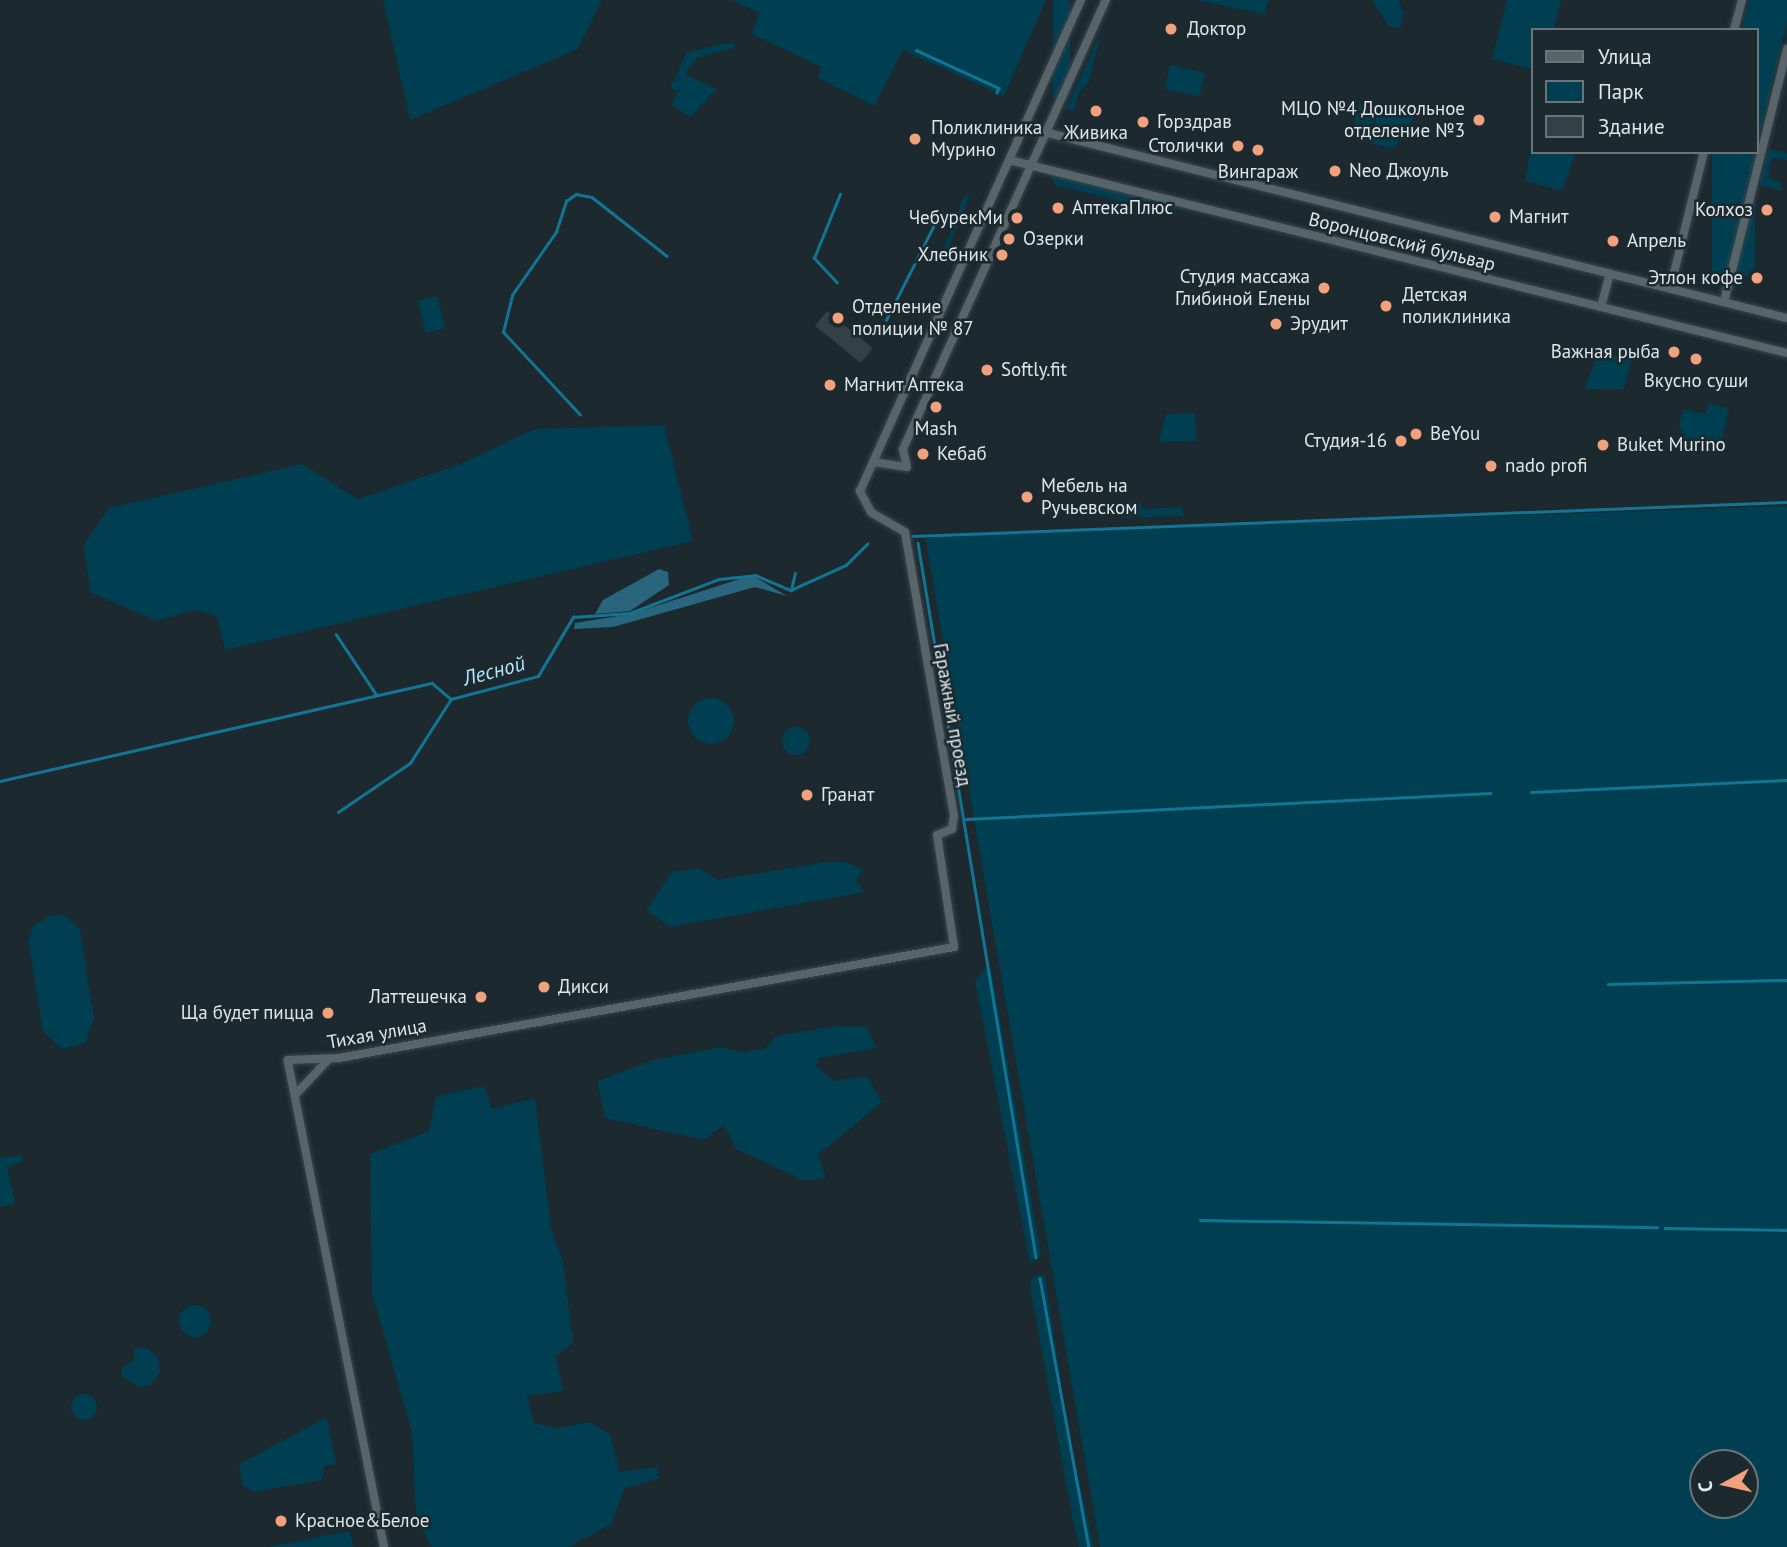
<!DOCTYPE html>
<html>
<head>
<meta charset="utf-8">
<style>
	body { margin:0 }
	#map { position:relative; width:1787px; height:1547px; overflow:hidden; background:#1c292f; font-family:"PT Sans",sans-serif }
	div>[style] { position:absolute }
	[style*='--x'] { left:calc(var(--x)*1px); top:calc(var(--y)*1px); width:calc(var(--w)*1px); rotate:calc(var(--a)*1deg) }
	.green>* { inset:0; background:#003e51; transform-origin:0 0 }
	.round { border-radius:50% }
	.forest>* { inset:0; background:#29657c }
	.stream>* { height:2.5px; margin:-1.25px; padding:0 1.25px; transform-origin:1.25px; border-radius:1.25px; background:#137594 }
	.building>* { inset:0; background:#334146; transform-origin:0 0 }
	.roads { filter:drop-shadow(0 0 2px #3a4549) drop-shadow(0 0 2px #3a4549) }
	.minor>* { height:8px; margin:-4px; padding:0 4px; transform-origin:4px; border-radius:4px; background:#57656b }
	.dots>* { width:19px; height:19px; translate:-50% -50%; box-sizing:border-box; border:4px solid #1c292f; border-radius:50% }
	span { translate:-50% -50%; white-space:nowrap; text-align:center; line-height:1.15; -webkit-text-stroke:5px #1c292f; paint-order:stroke }
	.poi-label { font-size:19px; color:#dde6e9 }
	.left { translate:0 -50%; text-align:left }
	.right { translate:-100% -50%; text-align:right }
	.street-label { font-size:19px; color:#dde6e9 }
	.water-label { font-size:21px; color:#b2e5fa; font-style:italic }
	.legend { position:absolute; left:1531px; top:28px; width:228px; height:126px; box-sizing:border-box; background:#1c292f; border:2px solid #697579; margin:0; padding:9px 12px; list-style:none; font-size:21px; color:#dde6e9 }
	.legend li { display:flex; align-items:center; gap:14px; height:35px }
	.legend b { width:35px; border:2px solid #697579 }
	.north { position:absolute; left:1689px; top:1449px; width:70px; height:70px; box-sizing:border-box; background:#1c292f; border:2px solid #697579; border-radius:50%; rotate:262deg; font-size:19px; font-weight:700; line-height:28px; text-align:center; color:#dde6e9 }
	.north::after { content:''; display:block; margin:auto; width:24px; height:32px; background:#f1a17c; clip-path:polygon(50% 0,100% 100%,50% 72%,0 100%) }
</style>
</head>
<body>
<div id="map">
	<div class="green">
		<i style="clip-path:polygon(383px 0,602px 0,578px 49px,410px 120px)"></i>
		<i style="clip-path:polygon(732px 0,1046px 0,1004px 96px,903px 50px,874px 106px,818px 78px,821px 67px,752px 34px,759px 13px)"></i>
		<i style="left:1053px;top:0;width:17px;height:98px"></i>
		<i style="clip-path:polygon(1195px 0,1268px 0,1265px 14px,1275px 16px)"></i>
		<i style="clip-path:polygon(1372px 0,1398px 0,1404px 13px,1400px 28px,1389px 27px)"></i>
		<i style="clip-path:polygon(1507px 0,1561px 0,1554px 30px,1533px 30px,1533px 69px,1492px 59px)"></i>
		<i style="clip-path:polygon(1749px 0,1787px 0,1787px 22px,1757px 144px,1757px 30px,1742px 30px)"></i>
		<i style="clip-path:polygon(1102px 30px,1089px 82px,1079px 92px,1074px 111px,1066px 109px)"></i>
		<i style="clip-path:polygon(733px 42px,736px 47px,697px 58px,685px 74px,717px 89px,690px 117px,672px 105px,681px 85px,677px 91px,670px 88px,675px 78px,683px 81px,676px 76px,687px 52px)"></i>
		<i style="left:1170px;top:65px;width:36px;height:24px;rotate:13deg"></i>
		<i style="clip-path:polygon(1380px 102px,1414px 118px,1393px 149px,1370px 143px)"></i>
		<i style="left:1359px;top:103px;width:18px;height:30px;rotate:13deg"></i>
		<i style="clip-path:polygon(1533px 139px,1533px 152px,1576px 152px,1562px 191px,1525px 181px)"></i>
		<i style="clip-path:polygon(1768px 149px,1787px 153px,1787px 160px,1772px 158px,1768px 178px,1780px 182px,1782px 191px,1759px 185px)"></i>
		<i style="left:1712px;top:152px;width:43px;height:124px"></i>
		<i style="clip-path:polygon(1050px 174px,1174px 205px,1177px 215px,1055px 185px)"></i>
		<i style="clip-path:polygon(970px 195px,946px 254px,941px 256px,964px 196px)"></i>
		<i style="left:437px;top:296px;width:33px;height:20px;rotate:76deg"></i>
		<i style="clip-path:polygon(1617px 355px,1632px 359px,1624px 389px,1584px 389px,1597px 358px)"></i>
		<i style="clip-path:polygon(1708px 403px,1729px 409px,1722px 438px,1708px 451px,1689px 446px,1679px 425px,1683px 409px,1705px 414px)"></i>
		<i style="clip-path:polygon(1195px 413px,1196px 441px,1159px 442px,1166px 414px)"></i>
		<i style="clip-path:polygon(664px 425px,693px 541px,225px 650px,217px 616px,194px 610px,158px 621px,91px 593px,83px 545px,109px 508px,302px 464px,358px 499px,458px 465px,535px 429px)"></i>
		<i style="clip-path:polygon(1139px 501px,1143px 509px,1183px 507px,1183px 516px,1121px 518px,1128px 502px)"></i>
		<i style="clip-path:polygon(evenodd,1787px 506px,1787px 1547px,1100px 1547px,925px 536px,1787px 506px,1703px 1463px,1745px 1463px,1745px 1505px,1703px 1505px,1703px 1463px)"></i>
		<i class="round" style="left:688px;top:698px;width:46px;height:46px"></i>
		<i class="round" style="left:782px;top:727px;width:28px;height:28px"></i>
		<i style="clip-path:polygon(826px 862px,845px 862px,864px 870px,856px 880px,865px 892px,670px 927px,646px 910px,672px 872px,699px 868px,718px 880px)"></i>
		<i style="clip-path:polygon(52px 915px,66px 916px,80px 930px,94px 1019px,85px 1043px,62px 1049px,43px 1031px,28px 940px,35px 924px)"></i>
		<i style="clip-path:polygon(986px 967px,991px 968px,1041px 1256px,1030px 1264px,975px 981px)"></i>
		<i style="clip-path:polygon(836px 1026px,867px 1027px,877px 1048px,819px 1058px,816px 1065px,833px 1081px,867px 1076px,882px 1102px,818px 1155px,826px 1178px,805px 1181px,736px 1149px,724px 1125px,704px 1140px,605px 1118px,597px 1081px,654px 1060px,720px 1047px,744px 1052px,766px 1048px,776px 1036px)"></i>
		<i style="clip-path:polygon(484px 1086px,492px 1109px,535px 1098px,551px 1228px,563px 1262px,573px 1343px,556px 1356px,563px 1391px,527px 1396px,534px 1423px,555px 1428px,590px 1422px,610px 1434px,620px 1472px,657px 1467px,659px 1478px,624px 1489px,611px 1524px,569px 1547px,432px 1547px,416px 1519px,412px 1432px,372px 1294px,370px 1154px,429px 1131px,436px 1096px)"></i>
		<i style="clip-path:polygon(22px 1155px,23px 1161px,7px 1167px,15px 1204px,0 1207px,0 1158px)"></i>
		<i style="clip-path:polygon(1039px 1274px,1045px 1276px,1068px 1432px,1094px 1547px,1079px 1547px,1074px 1526px,1031px 1292px,1031px 1279px)"></i>
		<i class="round" style="left:179px;top:1305px;width:32px;height:32px"></i>
		<i style="clip-path:polygon(146px 1347px,158px 1357px,160px 1372px,151px 1385px,139px 1387px,122px 1377px,122px 1367px,134px 1360px,134px 1349px)"></i>
		<i class="round" style="left:71px;top:1394px;width:26px;height:26px"></i>
		<i style="clip-path:polygon(327px 1417px,336px 1464px,325px 1466px,321px 1480px,254px 1492px,243px 1486px,239px 1464px)"></i>
		<i style="clip-path:polygon(350px 1531px,353px 1547px,268px 1547px,283px 1544px)"></i>
	</div>
	<div class="forest">
		<i style="clip-path:polygon(659px 569px,668px 572px,669px 585px,630px 611px,595px 614px,603px 600px)"></i>
		<i style="clip-path:polygon(752px 575px,787px 596px,755px 587px,613px 627px,574px 629px,575px 623px,631px 614px)"></i>
	</div>
	<div class="stream">
		<i style="--x:916;--y:50;--w:91;--a:24.6"></i>
		<i style="--x:999;--y:88;--w:5;--a:112"></i>
		<i style="--x:837;--y:283;--w:34;--a:-133"></i>
		<i style="--x:814;--y:258;--w:69;--a:-67.9"></i>
		<i style="--x:864;--y:301;--w:28;--a:27"></i>
		<i style="--x:886;--y:320;--w:113;--a:-63.2"></i>
		<i style="--x:580;--y:415;--w:113;--a:-132.9"></i>
		<i style="--x:503;--y:332;--w:38;--a:-76"></i>
		<i style="--x:512;--y:295;--w:77;--a:-55.1"></i>
		<i style="--x:556;--y:232;--w:33;--a:-72"></i>
		<i style="--x:566;--y:201;--w:12;--a:-35"></i>
		<i style="--x:576;--y:194;--w:16;--a:11"></i>
		<i style="--x:592;--y:197;--w:95;--a:38.2"></i>
		<i style="--x:912;--y:536;--w:876;--a:-2.23"></i>
		<i style="--x:918;--y:543;--w:724;--a:80.62"></i>
		<i style="--x:791;--y:590;--w:17;--a:-77"></i>
		<i style="--x:336;--y:634;--w:72;--a:56.3"></i>
		<i style="--x:0;--y:781;--w:443;--a:-12.8"></i>
		<i style="--x:432;--y:683;--w:25;--a:40"></i>
		<i style="--x:1531;--y:792;--w:256;--a:-2.7"></i>
		<i style="--x:338;--y:812;--w:87;--a:-34.2"></i>
		<i style="--x:410;--y:763;--w:76;--a:-57.4"></i>
		<i style="--x:451;--y:699;--w:90;--a:-14.8"></i>
		<i style="--x:538;--y:676;--w:69;--a:-59.3"></i>
		<i style="--x:573;--y:617;--w:57;--a:-4"></i>
		<i style="--x:630;--y:613;--w:95;--a:-20.9"></i>
		<i style="--x:719;--y:579;--w:36;--a:-6"></i>
		<i style="--x:755;--y:575;--w:39;--a:23"></i>
		<i style="--x:791;--y:590;--w:60;--a:-24.4"></i>
		<i style="--x:846;--y:565;--w:30;--a:-45"></i>
		<i style="--x:966;--y:819;--w:525;--a:-2.84"></i>
		<i style="--x:1608;--y:984;--w:179;--a:-1.3"></i>
		<i style="--x:1200;--y:1220;--w:457;--a:0.9"></i>
		<i style="--x:1665;--y:1228;--w:122;--a:0.9"></i>
		<i style="--x:1040;--y:1278;--w:273;--a:79.7"></i>
	</div>
	<div class="building">
		<i style="left:827px;top:311px;width:59px;height:19px;rotate:39deg"></i>
	</div>
	<div class="roads">
		<div class="minor">
			<i style="--x:1734;--y:30;--w:31;--a:-75"></i>
			<i style="--x:1024;--y:127;--w:787;--a:14.05"></i>
			<i style="--x:1009;--y:160;--w:802;--a:13.93"></i>
			<i style="--x:1670;--y:289;--w:141;--a:-76.1"></i>
			<i style="--x:1724;--y:302;--w:261;--a:-76"></i>
			<i style="--x:1601;--y:307;--w:34;--a:-75"></i>
			<i style="--x:874;--y:462;--w:33;--a:9"></i>
			<i style="--x:907;--y:467;--w:18;--a:-103"></i>
			<i style="--x:903;--y:449;--w:493;--a:-65.7"></i>
			<i style="--x:295;--y:1095;--w:48;--a:-46.7"></i>
			<i style="--x:384;--y:1547;--w:496;--a:-101.2"></i>
			<i style="--x:288;--y:1060;--w:51;--a:-2.2"></i>
			<i style="--x:339;--y:1058;--w:625;--a:-10.23"></i>
			<i style="--x:954;--y:947;--w:113;--a:-98.6"></i>
			<i style="--x:937;--y:835;--w:16;--a:-22"></i>
			<i style="--x:952;--y:829;--w:13;--a:-81"></i>
			<i style="--x:954;--y:816;--w:288;--a:-99.8"></i>
			<i style="--x:905;--y:532;--w:39;--a:-150"></i>
			<i style="--x:871;--y:512;--w:24;--a:-118"></i>
			<i style="--x:860;--y:491;--w:538;--a:-65.77"></i>
		</div>
	</div>
	<div class="dots">
		<i style="left:1171px;top:29px;background:#f1a17c"></i>
		<i style="left:1096px;top:111px;background:#f1a17c"></i>
		<i style="left:1479px;top:120px;background:#f1a17c"></i>
		<i style="left:1143px;top:122px;background:#f1a17c"></i>
		<i style="left:915px;top:139px;background:#f1a17c"></i>
		<i style="left:1238px;top:146px;background:#f1a17c"></i>
		<i style="left:1258px;top:150px;background:#f1a17c"></i>
		<i style="left:1335px;top:171px;background:#f1a17c"></i>
		<i style="left:1058px;top:208px;background:#f1a17c"></i>
		<i style="left:1767px;top:210px;background:#f1a17c"></i>
		<i style="left:1495px;top:217px;background:#f1a17c"></i>
		<i style="left:1017px;top:218px;background:#f1a17c"></i>
		<i style="left:1009px;top:239px;background:#f1a17c"></i>
		<i style="left:1613px;top:241px;background:#f1a17c"></i>
		<i style="left:1002px;top:255px;background:#f1a17c"></i>
		<i style="left:1757px;top:278px;background:#f1a17c"></i>
		<i style="left:1324px;top:288px;background:#f1a17c"></i>
		<i style="left:1386px;top:306px;background:#f1a17c"></i>
		<i style="left:838px;top:318px;background:#f1a17c"></i>
		<i style="left:1276px;top:324px;background:#f1a17c"></i>
		<i style="left:1674px;top:352px;background:#f1a17c"></i>
		<i style="left:1696px;top:359px;background:#f1a17c"></i>
		<i style="left:987px;top:370px;background:#f1a17c"></i>
		<i style="left:830px;top:385px;background:#f1a17c"></i>
		<i style="left:936px;top:407px;background:#f1a17c"></i>
		<i style="left:1416px;top:434px;background:#f1a17c"></i>
		<i style="left:1401px;top:441px;background:#f1a17c"></i>
		<i style="left:1603px;top:445px;background:#f1a17c"></i>
		<i style="left:923px;top:454px;background:#f1a17c"></i>
		<i style="left:1491px;top:466px;background:#f1a17c"></i>
		<i style="left:1027px;top:497px;background:#f1a17c"></i>
		<i style="left:807px;top:795px;background:#f1a17c"></i>
		<i style="left:544px;top:987px;background:#f1a17c"></i>
		<i style="left:481px;top:997px;background:#f1a17c"></i>
		<i style="left:328px;top:1013px;background:#f1a17c"></i>
		<i style="left:281px;top:1521px;background:#f1a17c"></i>
	</div>
	<div class="poi-label">
		<span class="left" style="left:1187px;top:29px">Доктор</span>
		<span class="right" style="left:1465px;top:120px">МЦО №4 Дошкольное<br>отделение №3</span>
		<span class="left" style="left:1157px;top:122px">Горздрав</span>
		<span class="left" style="left:931px;top:139px">Поликлиника<br>Мурино</span>
		<span style="left:1096px;top:133px">Живика</span>
		<span class="right" style="left:1224px;top:146px">Столички</span>
		<span class="left" style="left:1349px;top:171px">Neo Джоуль</span>
		<span style="left:1258px;top:172px">Вингараж</span>
		<span class="left" style="left:1072px;top:208px">АптекаПлюс</span>
		<span class="right" style="left:1753px;top:210px">Колхоз</span>
		<span class="left" style="left:1509px;top:217px">Магнит</span>
		<span class="right" style="left:1003px;top:218px">ЧебурекМи</span>
		<span class="left" style="left:1023px;top:239px">Озерки</span>
		<span class="left" style="left:1627px;top:241px">Апрель</span>
		<span class="right" style="left:988px;top:255px">Хлебник</span>
		<span class="right" style="left:1310px;top:288px">Студия массажа<br>Глибиной Елены</span>
		<span class="right" style="left:1743px;top:278px">Этлон кофе</span>
		<span class="left" style="left:1402px;top:306px">Детская<br>поликлиника</span>
		<span class="left" style="left:852px;top:318px">Отделение<br>полиции № 87</span>
		<span class="left" style="left:1290px;top:324px">Эрудит</span>
		<span class="right" style="left:1660px;top:352px">Важная рыба</span>
		<span class="left" style="left:1001px;top:370px">Softly.fit</span>
		<span style="left:1696px;top:381px">Вкусно суши</span>
		<span class="left" style="left:844px;top:385px">Магнит Аптека</span>
		<span style="left:936px;top:429px">Mash</span>
		<span class="left" style="left:1430px;top:434px">BeYou</span>
		<span class="right" style="left:1387px;top:441px">Студия-16</span>
		<span class="left" style="left:1617px;top:445px">Buket Murino</span>
		<span class="left" style="left:937px;top:454px">Кебаб</span>
		<span class="left" style="left:1505px;top:466px">nado profi</span>
		<span class="left" style="left:1041px;top:497px">Мебель на<br>Ручьевском</span>
		<span class="left" style="left:821px;top:795px">Гранат</span>
		<span class="left" style="left:558px;top:987px">Дикси</span>
		<span class="right" style="left:467px;top:997px">Латтешечка</span>
		<span class="right" style="left:314px;top:1013px">Ща будет пицца</span>
		<span class="left" style="left:295px;top:1521px">Красное&amp;Белое</span>
	</div>
	<div class="street-label">
		<span style="left:1402px;top:242px;rotate:14deg">Воронцовский бульвар</span>
		<span style="left:952px;top:715px;rotate:80deg">Гаражный проезд</span>
		<span style="left:377px;top:1034px;rotate:-10deg">Тихая улица</span>
	</div>
	<div class="water-label">
		<span style="left:494px;top:671px;rotate:-15deg">Лесной</span>
	</div>
	<ul class="legend">
	<li><b style="height:9px;background:#57656b"></b>Улица</li>
	<li><b style="height:19px;background:#003e51"></b>Парк</li>
	<li><b style="height:19px;background:#334146"></b>Здание</li>
	</ul>
	<div class="north">С</div>
</div>
</body>
</html>
